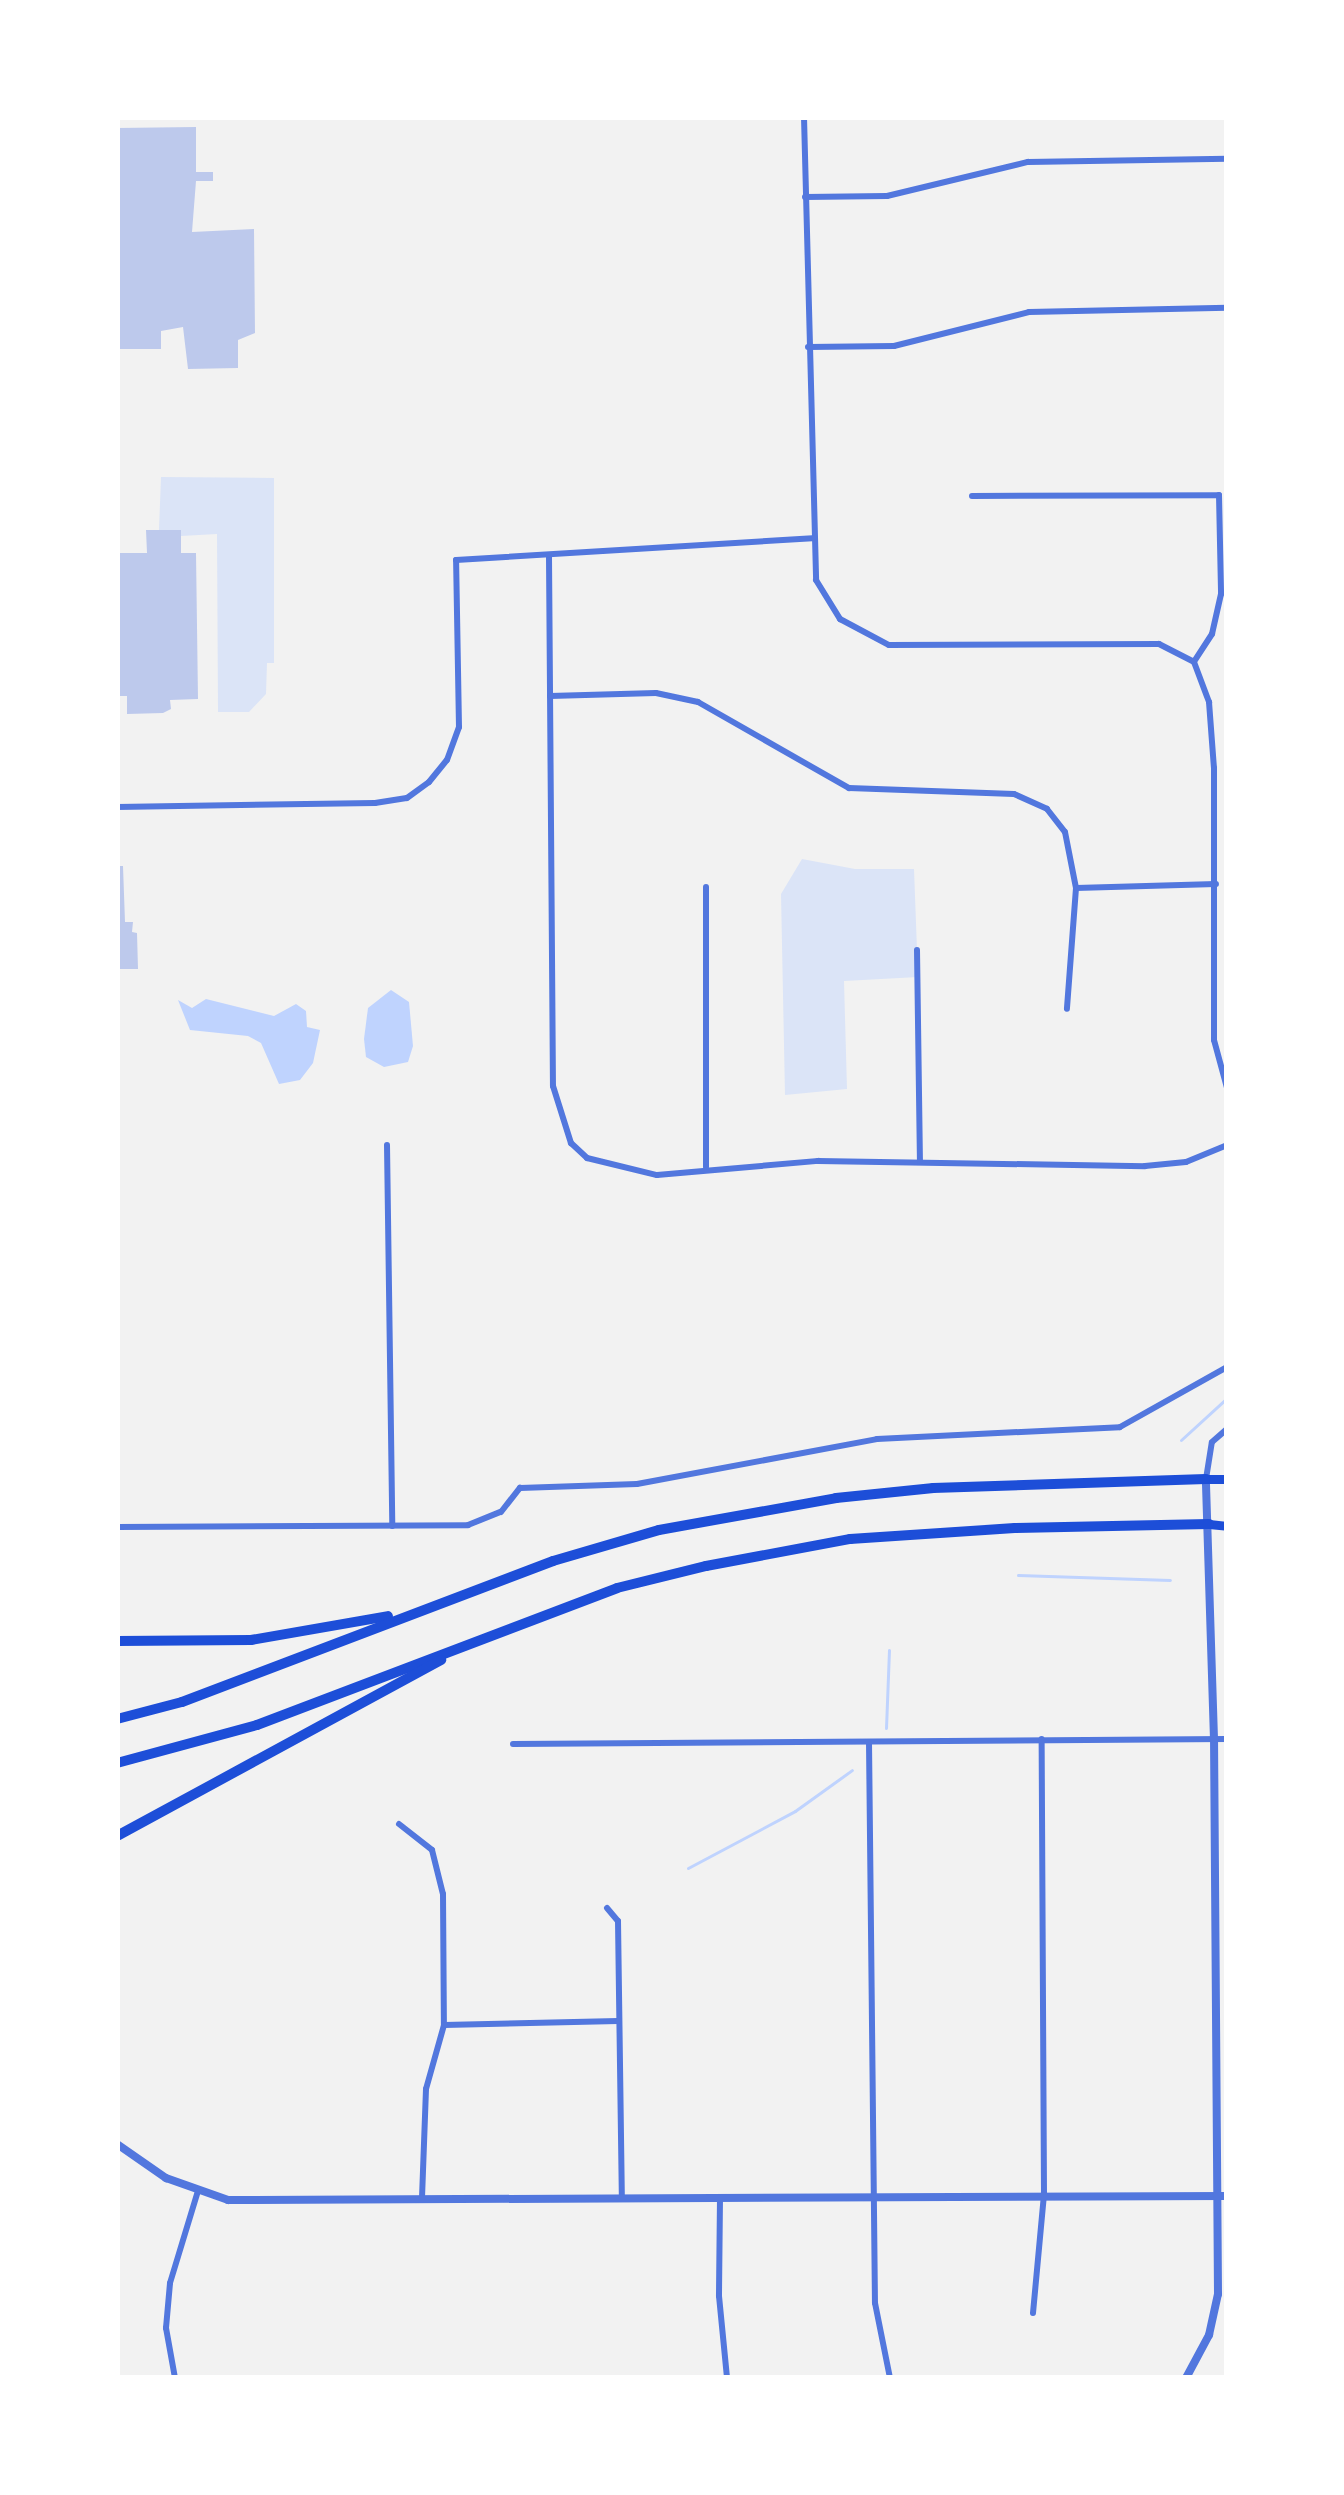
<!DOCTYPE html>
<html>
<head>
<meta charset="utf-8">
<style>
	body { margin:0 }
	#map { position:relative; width:1344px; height:2495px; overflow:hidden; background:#f2f2f2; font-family:Figtree,sans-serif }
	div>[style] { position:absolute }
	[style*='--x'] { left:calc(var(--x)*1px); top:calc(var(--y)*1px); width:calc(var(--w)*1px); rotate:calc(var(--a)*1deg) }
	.green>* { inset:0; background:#dbe4f7 }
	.water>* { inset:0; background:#bfd3fe }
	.stream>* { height:3px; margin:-1.5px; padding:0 1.5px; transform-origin:1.5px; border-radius:1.5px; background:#bfd3fe }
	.building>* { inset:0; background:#bdc9ec }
	.minor>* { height:6px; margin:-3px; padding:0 3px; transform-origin:3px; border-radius:3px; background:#5277de }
	.tertiary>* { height:8px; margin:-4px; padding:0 4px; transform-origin:4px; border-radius:4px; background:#5277de }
	.primary>* { height:9px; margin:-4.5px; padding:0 4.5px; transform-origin:4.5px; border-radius:4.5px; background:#1d4ed8 }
	.motorway>* { height:10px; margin:-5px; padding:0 5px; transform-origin:5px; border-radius:5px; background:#1d4ed8 }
	span { translate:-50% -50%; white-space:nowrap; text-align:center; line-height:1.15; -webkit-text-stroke:9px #fff; paint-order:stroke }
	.frame { position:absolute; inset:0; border:120px solid #fff; pointer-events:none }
</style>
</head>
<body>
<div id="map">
	<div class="green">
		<i style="clip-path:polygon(161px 477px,274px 478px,274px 663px,267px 663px,266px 694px,249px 712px,218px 712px,217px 534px,181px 536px,181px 530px,159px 530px)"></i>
		<i style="clip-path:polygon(802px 859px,855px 869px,914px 869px,918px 977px,844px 981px,847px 1089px,785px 1095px,781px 894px)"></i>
	</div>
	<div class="water">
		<i style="clip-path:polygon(391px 990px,409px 1002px,413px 1046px,408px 1062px,384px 1067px,366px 1057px,364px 1039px,368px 1008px)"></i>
		<i style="clip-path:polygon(206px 999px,274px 1016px,296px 1004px,306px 1011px,307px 1027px,320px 1030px,313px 1063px,300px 1080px,279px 1084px,261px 1043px,248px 1036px,190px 1030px,178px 1000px,192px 1008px)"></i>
	</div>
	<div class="stream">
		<i style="--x:1181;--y:1440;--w:62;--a:-42.4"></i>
		<i style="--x:1018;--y:1575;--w:152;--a:1.9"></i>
		<i style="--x:886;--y:1728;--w:78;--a:-87.8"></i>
		<i style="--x:688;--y:1868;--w:121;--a:-28"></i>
		<i style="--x:795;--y:1811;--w:70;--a:-35.7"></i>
	</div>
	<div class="building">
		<i style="clip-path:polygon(196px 127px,196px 172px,213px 172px,213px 181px,196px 181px,192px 232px,254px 229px,255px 333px,238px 340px,238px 368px,188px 369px,183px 327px,161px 331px,161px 349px,117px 349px,117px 128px)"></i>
		<i style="clip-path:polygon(146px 530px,181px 530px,181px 553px,196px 553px,198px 699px,170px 700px,171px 709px,163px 713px,127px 714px,127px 696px,117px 696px,117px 553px,147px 553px)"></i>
		<i style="clip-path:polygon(117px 866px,123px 866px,125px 922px,133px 922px,132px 932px,137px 933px,138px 969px,117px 969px)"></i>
	</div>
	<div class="minor">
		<i style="--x:804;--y:117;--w:463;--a:88.5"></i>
		<i style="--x:816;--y:580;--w:46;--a:58.4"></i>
		<i style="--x:840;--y:619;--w:55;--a:28"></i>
		<i style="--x:889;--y:645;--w:270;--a:-0.2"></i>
		<i style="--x:1159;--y:644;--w:39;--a:27"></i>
		<i style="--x:1194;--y:662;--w:43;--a:69.4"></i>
		<i style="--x:1209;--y:702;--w:66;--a:85.7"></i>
		<i style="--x:1214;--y:768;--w:272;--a:90"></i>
		<i style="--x:1214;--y:1040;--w:50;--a:74.8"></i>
		<i style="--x:805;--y:197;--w:82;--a:-0.7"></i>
		<i style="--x:887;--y:196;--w:145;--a:-13.6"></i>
		<i style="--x:1028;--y:162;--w:199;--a:-0.9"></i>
		<i style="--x:808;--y:347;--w:86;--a:-0.7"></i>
		<i style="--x:894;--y:346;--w:139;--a:-14.1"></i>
		<i style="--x:1029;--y:312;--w:198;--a:-1.2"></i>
		<i style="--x:972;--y:496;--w:247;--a:-0.2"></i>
		<i style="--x:1219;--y:495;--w:99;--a:88.8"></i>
		<i style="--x:1221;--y:594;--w:41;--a:102.7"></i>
		<i style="--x:1212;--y:634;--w:33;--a:123"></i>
		<i style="--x:549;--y:557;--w:529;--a:89.57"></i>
		<i style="--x:553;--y:1086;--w:60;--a:72.5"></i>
		<i style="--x:571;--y:1143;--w:22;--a:43"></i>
		<i style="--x:587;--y:1158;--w:72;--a:13.7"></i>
		<i style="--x:657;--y:1175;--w:162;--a:-5"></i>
		<i style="--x:818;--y:1161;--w:327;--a:0.9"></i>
		<i style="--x:1145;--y:1166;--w:41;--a:-5.6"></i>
		<i style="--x:1186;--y:1162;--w:44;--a:-22.5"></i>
		<i style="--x:550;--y:696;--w:106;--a:-1.6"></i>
		<i style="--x:656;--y:693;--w:43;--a:12.1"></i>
		<i style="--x:698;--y:702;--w:174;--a:29.7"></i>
		<i style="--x:849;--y:788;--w:165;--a:2.1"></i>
		<i style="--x:1014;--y:794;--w:36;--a:24"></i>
		<i style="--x:1047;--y:809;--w:29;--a:52"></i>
		<i style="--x:1065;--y:832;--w:57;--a:78.9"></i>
		<i style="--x:1076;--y:888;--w:121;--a:94.3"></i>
		<i style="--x:117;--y:807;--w:258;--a:-0.9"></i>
		<i style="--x:375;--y:803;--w:32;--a:-9"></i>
		<i style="--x:407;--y:798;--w:27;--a:-36"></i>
		<i style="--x:429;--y:782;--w:28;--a:-51"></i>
		<i style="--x:447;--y:760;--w:35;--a:-70"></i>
		<i style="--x:459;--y:727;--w:167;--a:-91"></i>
		<i style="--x:456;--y:560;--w:357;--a:-3.5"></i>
		<i style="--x:1076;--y:888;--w:140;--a:-1.6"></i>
		<i style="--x:917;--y:950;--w:211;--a:89.2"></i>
		<i style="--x:387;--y:1145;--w:381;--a:89.2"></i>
		<i style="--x:706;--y:1167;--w:280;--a:-90"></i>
		<i style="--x:1206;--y:1479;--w:37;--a:-81"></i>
		<i style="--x:1212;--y:1442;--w:20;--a:-41"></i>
		<i style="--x:117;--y:1527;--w:351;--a:-0.3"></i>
		<i style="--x:468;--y:1525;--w:35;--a:-22"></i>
		<i style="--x:501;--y:1512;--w:31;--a:-52"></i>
		<i style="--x:520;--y:1488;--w:117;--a:-2"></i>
		<i style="--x:637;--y:1484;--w:244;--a:-10.6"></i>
		<i style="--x:877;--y:1439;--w:243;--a:-2.8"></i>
		<i style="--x:1120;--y:1427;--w:123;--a:-29.3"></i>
		<i style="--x:869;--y:1742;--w:561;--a:89.39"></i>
		<i style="--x:875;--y:2303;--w:76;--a:78.7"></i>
		<i style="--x:513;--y:1744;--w:714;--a:-0.4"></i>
		<i style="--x:399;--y:1824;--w:42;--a:38.2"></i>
		<i style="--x:432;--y:1850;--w:45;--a:76"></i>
		<i style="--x:443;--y:1894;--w:131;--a:89.6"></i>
		<i style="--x:444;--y:2025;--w:66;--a:105.7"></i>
		<i style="--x:426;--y:2089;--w:111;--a:92.1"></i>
		<i style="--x:607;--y:1908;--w:17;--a:50"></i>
		<i style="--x:618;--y:1921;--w:275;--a:89.2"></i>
		<i style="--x:444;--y:2025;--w:174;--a:-1.3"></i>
		<i style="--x:720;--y:2198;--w:98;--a:90.6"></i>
		<i style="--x:719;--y:2296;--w:82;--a:84.4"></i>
		<i style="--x:1033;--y:2313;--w:120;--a:-84.7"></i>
		<i style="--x:1044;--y:2194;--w:455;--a:-90.3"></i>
		<i style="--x:175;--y:2378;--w:51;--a:-100.2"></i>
		<i style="--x:166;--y:2328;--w:45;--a:-84.9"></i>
		<i style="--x:170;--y:2283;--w:96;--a:-73.1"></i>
	</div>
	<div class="tertiary">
		<i style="--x:117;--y:2144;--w:60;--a:34.8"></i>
		<i style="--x:166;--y:2178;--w:66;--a:19.5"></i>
		<i style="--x:228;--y:2200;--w:999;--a:-0.23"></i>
		<i style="--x:1186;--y:2378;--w:49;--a:-61.9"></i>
		<i style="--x:1209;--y:2335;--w:42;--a:-77.6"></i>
		<i style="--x:1218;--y:2294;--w:555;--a:-90.41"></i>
		<i style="--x:1214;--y:1739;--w:260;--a:-91.8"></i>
	</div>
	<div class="primary">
		<i style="--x:1206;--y:1479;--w:21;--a:0"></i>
		<i style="--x:1209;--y:1524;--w:18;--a:6"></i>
	</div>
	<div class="motorway">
		<i style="--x:117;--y:1641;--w:134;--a:-0.4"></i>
		<i style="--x:251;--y:1640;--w:139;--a:-9.9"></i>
		<i style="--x:117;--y:1719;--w:67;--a:-14.7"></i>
		<i style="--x:182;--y:1702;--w:397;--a:-20.8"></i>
		<i style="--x:553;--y:1561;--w:110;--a:-16.3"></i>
		<i style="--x:659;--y:1530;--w:180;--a:-10.2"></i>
		<i style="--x:836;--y:1498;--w:98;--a:-5.9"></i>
		<i style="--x:933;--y:1488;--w:273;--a:-1.9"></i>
		<i style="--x:117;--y:1763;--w:145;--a:-15.2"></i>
		<i style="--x:257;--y:1725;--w:385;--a:-20.8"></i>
		<i style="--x:617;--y:1588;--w:92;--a:-13.9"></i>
		<i style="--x:706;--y:1566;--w:147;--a:-10.6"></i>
		<i style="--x:850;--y:1539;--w:165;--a:-3.8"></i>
		<i style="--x:1015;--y:1528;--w:194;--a:-1.2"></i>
		<i style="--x:117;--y:1836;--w:369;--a:-28.5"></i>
	</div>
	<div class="frame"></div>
</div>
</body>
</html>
